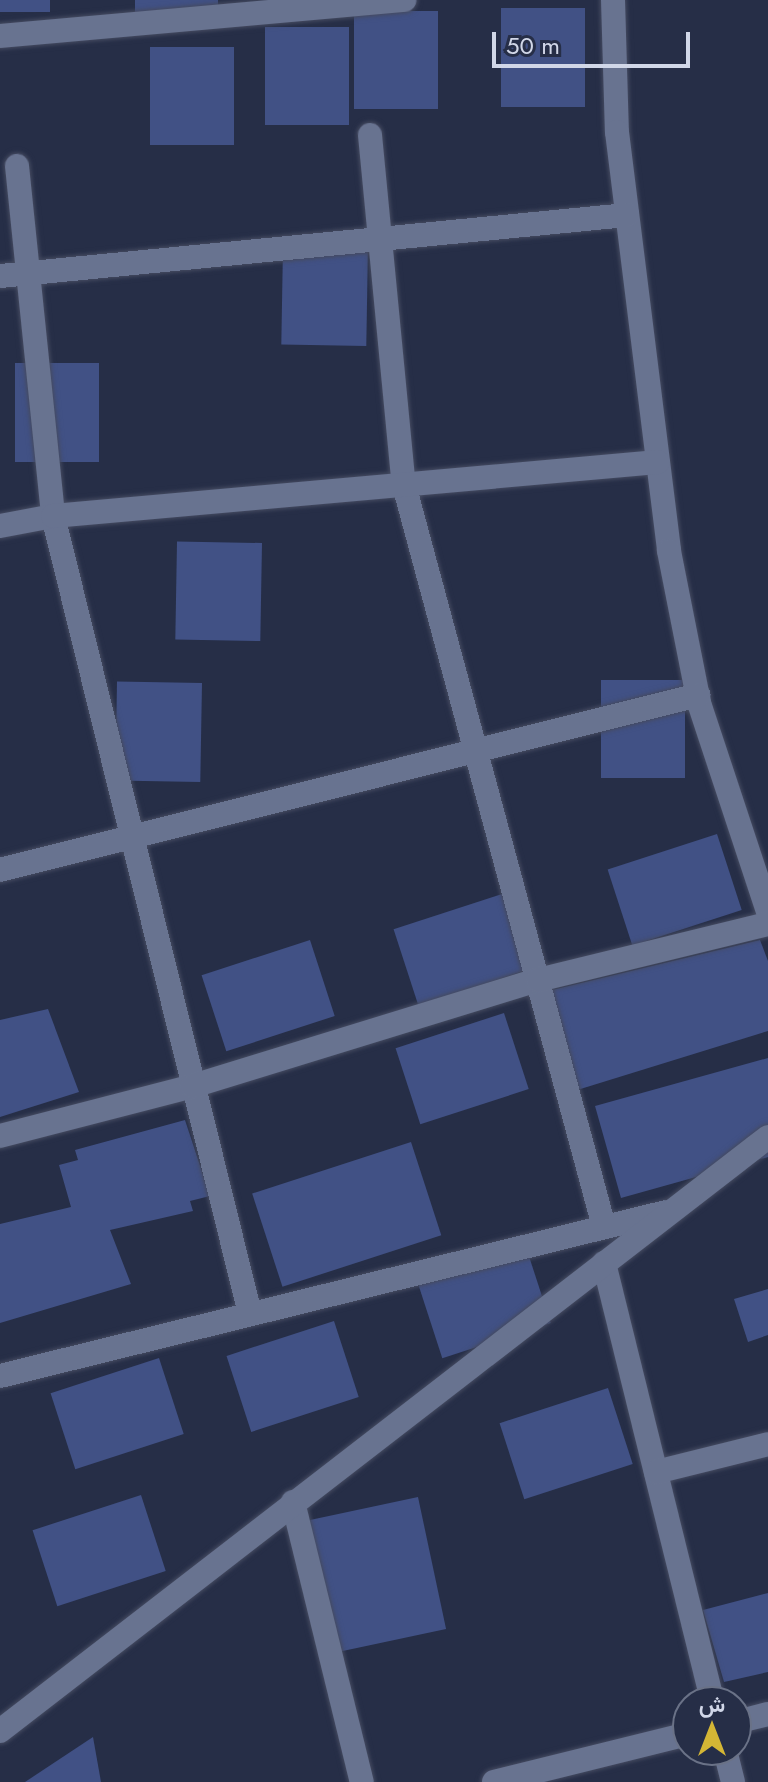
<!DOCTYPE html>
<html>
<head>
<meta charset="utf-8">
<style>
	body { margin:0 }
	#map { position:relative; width:768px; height:1782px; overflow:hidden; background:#262e47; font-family:Jost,Vazirmatn,sans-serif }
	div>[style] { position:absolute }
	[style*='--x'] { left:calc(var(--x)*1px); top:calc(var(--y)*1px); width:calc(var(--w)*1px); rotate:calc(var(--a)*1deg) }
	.building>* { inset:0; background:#415185; transform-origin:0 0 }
	.roads { filter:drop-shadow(0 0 2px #454b61) drop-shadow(0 0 2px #454b61) }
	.minor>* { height:24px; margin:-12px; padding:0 12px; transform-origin:12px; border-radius:12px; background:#687390 }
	span { translate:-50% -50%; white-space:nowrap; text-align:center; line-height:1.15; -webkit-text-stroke:8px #262e47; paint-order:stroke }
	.north { position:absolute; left:672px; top:1686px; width:80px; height:80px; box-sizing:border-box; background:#262e47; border:2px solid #6a7287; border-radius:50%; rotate:0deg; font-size:22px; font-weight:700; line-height:32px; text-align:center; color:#d1d7e8 }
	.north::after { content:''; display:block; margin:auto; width:28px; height:36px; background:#d4b635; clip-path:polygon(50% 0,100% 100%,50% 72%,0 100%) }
	.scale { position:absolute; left:492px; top:32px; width:198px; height:36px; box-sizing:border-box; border:4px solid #d1d7e8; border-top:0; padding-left:10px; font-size:24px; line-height:28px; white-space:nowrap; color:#d1d7e8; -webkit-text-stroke:6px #262e47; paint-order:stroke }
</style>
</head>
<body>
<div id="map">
	<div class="building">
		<i style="left:0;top:0;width:50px;height:12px"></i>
		<i style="left:135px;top:0;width:83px;height:14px"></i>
		<i style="left:585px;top:8px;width:99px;height:84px;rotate:90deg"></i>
		<i style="left:438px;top:11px;width:98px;height:84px;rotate:90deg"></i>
		<i style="left:349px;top:27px;width:98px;height:84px;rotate:90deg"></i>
		<i style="left:234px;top:47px;width:98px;height:84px;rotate:90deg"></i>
		<i style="left:368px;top:247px;width:99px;height:85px;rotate:91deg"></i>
		<i style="left:99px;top:363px;width:99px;height:84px;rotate:90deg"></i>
		<i style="left:262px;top:543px;width:98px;height:85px;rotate:91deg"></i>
		<i style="left:685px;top:680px;width:98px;height:84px;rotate:90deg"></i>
		<i style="left:202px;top:683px;width:99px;height:85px;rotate:91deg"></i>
		<i style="left:717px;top:834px;width:80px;height:115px;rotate:72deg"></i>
		<i style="left:502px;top:894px;width:80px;height:114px;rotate:72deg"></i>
		<i style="left:310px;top:940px;width:80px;height:114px;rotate:72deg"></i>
		<i style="clip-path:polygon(760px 940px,768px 961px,768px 1031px,574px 1091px,552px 990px)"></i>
		<i style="clip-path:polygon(48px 1009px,79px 1092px,0 1117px,0 1020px)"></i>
		<i style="left:504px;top:1013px;width:80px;height:114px;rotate:72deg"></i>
		<i style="clip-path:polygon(768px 1058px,768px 1157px,621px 1198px,595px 1106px)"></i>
		<i style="clip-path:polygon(185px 1120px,210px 1196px,190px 1201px,193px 1211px,110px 1230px,131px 1284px,0 1323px,0 1224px,71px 1207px,59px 1165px,78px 1160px,75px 1150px)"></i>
		<i style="left:411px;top:1142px;width:98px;height:167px;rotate:72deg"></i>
		<i style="left:526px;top:1247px;width:80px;height:114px;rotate:72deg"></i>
		<i style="clip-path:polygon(768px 1289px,768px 1335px,748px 1342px,734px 1299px)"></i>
		<i style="left:334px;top:1321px;width:80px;height:113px;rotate:72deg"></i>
		<i style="left:159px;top:1358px;width:80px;height:114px;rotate:72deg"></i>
		<i style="left:608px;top:1388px;width:80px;height:114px;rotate:72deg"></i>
		<i style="left:141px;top:1495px;width:80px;height:114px;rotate:72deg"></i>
		<i style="left:418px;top:1497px;width:135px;height:114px;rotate:78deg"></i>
		<i style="clip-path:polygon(768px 1593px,768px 1672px,724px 1682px,703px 1610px)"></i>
		<i style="clip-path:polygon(93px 1737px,101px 1782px,25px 1782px)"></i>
	</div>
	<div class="roads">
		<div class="minor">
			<i style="--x:613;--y:0;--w:132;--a:88.3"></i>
			<i style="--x:617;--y:132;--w:422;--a:82.9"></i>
			<i style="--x:669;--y:551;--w:155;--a:78.8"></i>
			<i style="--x:699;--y:703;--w:220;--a:71.7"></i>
			<i style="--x:0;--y:36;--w:406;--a:-5.1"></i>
			<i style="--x:370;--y:135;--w:352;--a:84.5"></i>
			<i style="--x:404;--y:485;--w:768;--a:74.91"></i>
			<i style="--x:17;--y:166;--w:352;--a:84.1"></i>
			<i style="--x:53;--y:516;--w:822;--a:76.13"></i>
			<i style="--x:0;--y:276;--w:630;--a:-5.56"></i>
			<i style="--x:0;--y:526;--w:54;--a:-10.7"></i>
			<i style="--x:53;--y:516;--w:607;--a:-5.1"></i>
			<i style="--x:0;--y:870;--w:720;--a:-14.07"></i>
			<i style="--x:0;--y:1136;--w:199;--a:-14.5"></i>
			<i style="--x:193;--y:1086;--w:361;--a:-17.1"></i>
			<i style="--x:538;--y:980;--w:237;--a:-13.7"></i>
			<i style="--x:604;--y:1263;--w:452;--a:76.1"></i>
			<i style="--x:0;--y:1376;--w:686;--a:-13.83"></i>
			<i style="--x:656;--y:1472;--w:115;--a:-14"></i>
			<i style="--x:293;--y:1502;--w:288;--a:76.2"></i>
			<i style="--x:736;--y:1722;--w:33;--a:-14"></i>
			<i style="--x:0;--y:1731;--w:971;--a:-37.72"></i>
			<i style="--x:725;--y:1750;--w:33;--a:76"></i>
			<i style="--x:494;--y:1782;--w:200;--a:-13.9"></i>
		</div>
	</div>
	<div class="north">ش</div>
	<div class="scale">50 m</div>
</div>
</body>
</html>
